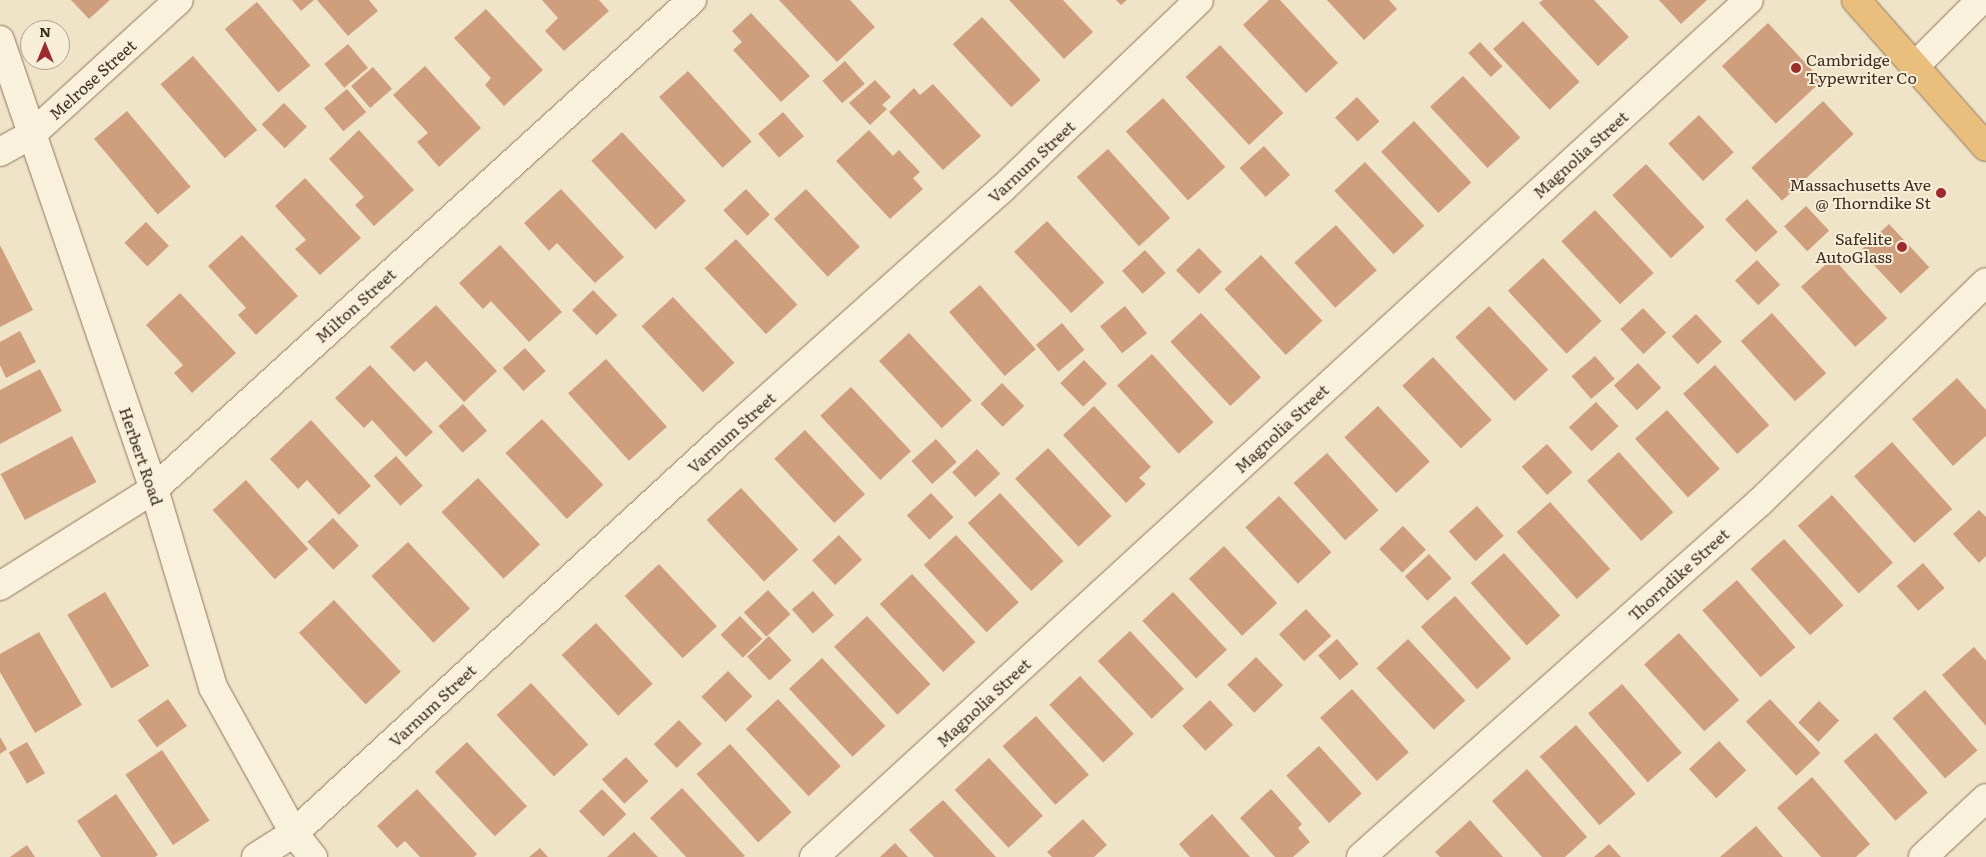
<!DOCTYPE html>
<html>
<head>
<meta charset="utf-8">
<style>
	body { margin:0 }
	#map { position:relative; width:1986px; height:857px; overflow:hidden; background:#f0e4c8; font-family:Literata,serif }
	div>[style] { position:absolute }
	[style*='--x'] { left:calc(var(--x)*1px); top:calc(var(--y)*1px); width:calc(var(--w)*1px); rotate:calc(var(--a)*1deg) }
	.building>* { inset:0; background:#cf9f7d; transform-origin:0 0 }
	.roads { filter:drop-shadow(0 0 1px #8d765c) drop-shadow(0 0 1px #8d765c) }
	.minor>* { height:28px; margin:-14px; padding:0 14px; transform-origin:14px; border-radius:14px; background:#faf1dc }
	.trunk>* { height:28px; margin:-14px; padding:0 14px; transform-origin:14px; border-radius:14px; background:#eabe7c }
	.dots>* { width:14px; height:14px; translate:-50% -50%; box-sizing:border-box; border:2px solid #f7eed8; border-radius:50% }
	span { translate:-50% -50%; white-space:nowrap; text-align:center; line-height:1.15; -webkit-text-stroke:4px #f7eed8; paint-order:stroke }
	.poi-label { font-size:16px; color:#3d2e20 }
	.left { translate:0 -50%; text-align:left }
	.right { translate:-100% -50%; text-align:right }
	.street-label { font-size:16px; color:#3d2e20 }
	.north { position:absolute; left:20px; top:20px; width:50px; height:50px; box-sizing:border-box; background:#f7eed8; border:1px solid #ada18e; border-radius:50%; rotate:0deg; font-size:14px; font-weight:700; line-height:20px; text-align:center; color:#3d2e20 }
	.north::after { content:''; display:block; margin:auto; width:18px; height:22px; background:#9e2a2b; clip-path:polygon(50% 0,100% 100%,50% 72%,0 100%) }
</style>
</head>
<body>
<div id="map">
	<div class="building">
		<i style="clip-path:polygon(71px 0,110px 0,89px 19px)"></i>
		<i style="clip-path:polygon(292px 0,314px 0,301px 11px)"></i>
		<i style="clip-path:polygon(317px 0,369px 0,378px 11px,348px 36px)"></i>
		<i style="clip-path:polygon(542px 0,599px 0,609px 11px,564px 51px,545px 31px,558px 18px)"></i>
		<i style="clip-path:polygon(779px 0,850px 0,875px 27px,837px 62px)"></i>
		<i style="clip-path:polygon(1009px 0,1063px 0,1093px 32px,1064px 59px)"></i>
		<i style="clip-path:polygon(1116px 0,1127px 0,1121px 5px)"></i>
		<i style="clip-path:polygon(1269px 0,1280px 0,1338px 63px,1306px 93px,1243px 25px)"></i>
		<i style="clip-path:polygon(1327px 0,1389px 0,1397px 9px,1364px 40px)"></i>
		<i style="clip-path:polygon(1543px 0,1594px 0,1629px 37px,1598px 66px,1539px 3px)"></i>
		<i style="clip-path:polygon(1659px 0,1707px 0,1681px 24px)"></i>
		<i style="left:257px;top:2px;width:83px;height:42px;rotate:50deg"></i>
		<i style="clip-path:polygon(486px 9px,543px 70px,504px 106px,485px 85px,491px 78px,454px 38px)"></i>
		<i style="clip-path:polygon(751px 13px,810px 76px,781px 102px,733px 50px,742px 42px,732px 31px)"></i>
		<i style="left:982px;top:17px;width:86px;height:40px;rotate:47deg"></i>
		<i style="left:1523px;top:21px;width:83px;height:41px;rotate:47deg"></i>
		<i style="left:1768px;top:23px;width:79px;height:63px;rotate:47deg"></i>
		<i style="left:1480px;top:42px;width:33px;height:16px;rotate:47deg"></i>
		<i style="left:348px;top:44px;width:31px;height:31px;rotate:50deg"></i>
		<i style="left:1220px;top:45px;width:93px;height:47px;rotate:47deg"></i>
		<i style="left:193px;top:56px;width:98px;height:43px;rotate:49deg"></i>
		<i style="left:845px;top:61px;width:30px;height:30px;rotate:49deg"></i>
		<i style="clip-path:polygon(425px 66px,481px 128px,439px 167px,417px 142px,428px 133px,393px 95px)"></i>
		<i style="left:373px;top:67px;width:29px;height:29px;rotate:49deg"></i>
		<i style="left:688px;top:71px;width:95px;height:39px;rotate:48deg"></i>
		<i style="left:1463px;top:76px;width:84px;height:45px;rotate:47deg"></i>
		<i style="clip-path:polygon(875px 80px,891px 97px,882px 105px,887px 109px,870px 125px,849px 103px)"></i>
		<i style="clip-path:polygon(933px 84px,981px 136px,943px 170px,889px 112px,914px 88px,920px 95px)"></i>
		<i style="left:347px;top:89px;width:30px;height:30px;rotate:50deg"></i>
		<i style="left:1357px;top:97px;width:33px;height:30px;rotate:47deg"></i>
		<i style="left:1163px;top:98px;width:93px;height:50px;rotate:48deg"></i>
		<i style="left:1823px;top:101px;width:45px;height:98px;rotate:47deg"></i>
		<i style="left:284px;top:103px;width:33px;height:31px;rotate:46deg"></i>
		<i style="left:127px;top:111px;width:99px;height:43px;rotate:50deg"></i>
		<i style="left:783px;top:112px;width:32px;height:33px;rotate:49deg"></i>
		<i style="left:1699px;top:115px;width:51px;height:42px;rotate:47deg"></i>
		<i style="left:1414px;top:121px;width:84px;height:45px;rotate:47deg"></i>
		<i style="clip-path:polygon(359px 130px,414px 190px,374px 226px,355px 205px,364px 197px,329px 159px)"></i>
		<i style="clip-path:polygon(869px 130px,893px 156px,899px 150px,920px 172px,913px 178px,923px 189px,890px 219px,836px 161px)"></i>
		<i style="left:622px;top:132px;width:94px;height:42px;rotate:47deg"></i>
		<i style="left:1264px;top:146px;width:39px;height:33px;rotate:48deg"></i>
		<i style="left:1108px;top:149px;width:93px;height:42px;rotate:48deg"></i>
		<i style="left:1365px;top:162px;width:87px;height:42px;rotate:47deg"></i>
		<i style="left:1646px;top:164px;width:86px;height:46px;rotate:47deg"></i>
		<i style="clip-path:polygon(305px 178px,361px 238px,320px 275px,295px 249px,306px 240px,275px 206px)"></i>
		<i style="clip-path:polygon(561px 189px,624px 257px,595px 283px,557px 243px,549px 251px,524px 223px)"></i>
		<i style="left:746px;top:189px;width:35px;height:31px;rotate:47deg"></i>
		<i style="left:806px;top:189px;width:79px;height:44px;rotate:47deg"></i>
		<i style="left:1747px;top:199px;width:45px;height:30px;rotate:47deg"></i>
		<i style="left:1806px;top:206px;width:34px;height:30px;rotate:47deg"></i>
		<i style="left:1595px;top:210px;width:86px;height:46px;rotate:47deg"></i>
		<i style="left:1047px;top:221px;width:84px;height:45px;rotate:47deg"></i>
		<i style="left:146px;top:222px;width:33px;height:30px;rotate:46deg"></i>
		<i style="left:1889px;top:224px;width:59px;height:39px;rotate:47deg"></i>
		<i style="left:1336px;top:225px;width:61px;height:56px;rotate:48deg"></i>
		<i style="clip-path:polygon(242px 235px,298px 296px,256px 335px,238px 315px,246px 308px,208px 266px)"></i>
		<i style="left:736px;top:239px;width:90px;height:43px;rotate:47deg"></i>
		<i style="clip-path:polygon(0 245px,33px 310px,0 327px)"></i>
		<i style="clip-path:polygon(500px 245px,562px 312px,529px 342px,491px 301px,483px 309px,459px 283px)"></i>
		<i style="left:1199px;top:248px;width:33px;height:32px;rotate:46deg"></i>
		<i style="left:1145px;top:250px;width:31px;height:31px;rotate:48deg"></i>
		<i style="left:1261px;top:255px;width:90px;height:50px;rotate:47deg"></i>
		<i style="left:1543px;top:258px;width:86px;height:48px;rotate:47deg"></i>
		<i style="left:1833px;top:258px;width:81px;height:43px;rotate:48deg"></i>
		<i style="left:1757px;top:260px;width:34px;height:30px;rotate:47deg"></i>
		<i style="left:980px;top:285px;width:85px;height:41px;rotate:49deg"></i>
		<i style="left:593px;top:290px;width:35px;height:29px;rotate:46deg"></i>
		<i style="clip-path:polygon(180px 293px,236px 353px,192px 393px,174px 373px,183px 365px,146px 325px)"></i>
		<i style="left:673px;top:297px;width:90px;height:43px;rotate:47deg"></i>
		<i style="clip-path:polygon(436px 305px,497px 371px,464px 402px,426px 361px,414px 372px,390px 347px)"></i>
		<i style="left:1125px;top:306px;width:35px;height:32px;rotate:51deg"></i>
		<i style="left:1489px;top:306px;width:87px;height:46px;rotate:47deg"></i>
		<i style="left:1643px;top:308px;width:34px;height:31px;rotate:47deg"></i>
		<i style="left:1201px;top:313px;width:88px;height:42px;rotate:47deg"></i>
		<i style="left:1772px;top:313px;width:81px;height:42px;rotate:48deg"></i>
		<i style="left:1696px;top:314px;width:38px;height:33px;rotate:47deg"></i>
		<i style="left:1062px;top:323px;width:35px;height:34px;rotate:50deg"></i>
		<i style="clip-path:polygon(20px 331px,36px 362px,6px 378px,0 365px,0 342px)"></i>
		<i style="left:909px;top:333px;width:92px;height:41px;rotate:47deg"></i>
		<i style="left:525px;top:348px;width:31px;height:30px;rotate:48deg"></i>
		<i style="left:1152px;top:354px;width:92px;height:47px;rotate:48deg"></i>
		<i style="left:1595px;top:356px;width:30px;height:31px;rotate:49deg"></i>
		<i style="left:1433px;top:357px;width:86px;height:42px;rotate:47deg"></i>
		<i style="left:606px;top:359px;width:91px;height:51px;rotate:48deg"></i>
		<i style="left:1084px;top:360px;width:33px;height:33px;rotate:46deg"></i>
		<i style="left:1638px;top:363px;width:34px;height:33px;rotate:47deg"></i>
		<i style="clip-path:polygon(370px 365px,433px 432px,406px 457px,372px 420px,364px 428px,335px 398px)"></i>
		<i style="left:1715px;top:365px;width:81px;height:43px;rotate:48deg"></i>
		<i style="clip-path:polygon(40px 369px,62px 411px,0 444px,0 390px)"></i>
		<i style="clip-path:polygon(1957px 378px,1986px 410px,1986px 436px,1953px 466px,1912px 419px)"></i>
		<i style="left:1002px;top:383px;width:32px;height:30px;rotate:46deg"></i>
		<i style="left:851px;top:387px;width:88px;height:42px;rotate:47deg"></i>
		<i style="left:1596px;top:402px;width:33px;height:37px;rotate:47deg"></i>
		<i style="left:463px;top:404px;width:36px;height:33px;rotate:48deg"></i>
		<i style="clip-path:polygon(1094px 406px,1151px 467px,1139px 478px,1146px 484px,1126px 503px,1063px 435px)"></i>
		<i style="left:1378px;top:406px;width:76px;height:46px;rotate:47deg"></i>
		<i style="left:1667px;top:410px;width:79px;height:43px;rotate:48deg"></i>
		<i style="left:542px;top:419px;width:90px;height:50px;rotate:47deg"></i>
		<i style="clip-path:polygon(311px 420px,371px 486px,339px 515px,307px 480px,298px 489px,270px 459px)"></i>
		<i style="left:805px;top:430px;width:88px;height:42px;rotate:47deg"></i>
		<i style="left:72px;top:436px;width:52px;height:81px;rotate:62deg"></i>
		<i style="left:936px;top:439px;width:31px;height:33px;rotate:48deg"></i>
		<i style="left:1892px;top:442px;width:90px;height:51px;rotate:48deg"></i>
		<i style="left:1547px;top:444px;width:38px;height:34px;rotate:48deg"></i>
		<i style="left:1048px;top:448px;width:93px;height:45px;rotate:47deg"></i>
		<i style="left:977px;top:449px;width:34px;height:34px;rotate:47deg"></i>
		<i style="left:1619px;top:452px;width:81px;height:43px;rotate:48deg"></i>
		<i style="left:1327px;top:453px;width:77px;height:45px;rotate:48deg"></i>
		<i style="left:396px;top:456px;width:40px;height:30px;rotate:48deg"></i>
		<i style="left:478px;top:478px;width:91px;height:50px;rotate:47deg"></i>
		<i style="left:246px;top:480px;width:93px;height:45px;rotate:48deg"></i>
		<i style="left:741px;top:488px;width:84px;height:47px;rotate:47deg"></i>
		<i style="left:931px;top:493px;width:33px;height:33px;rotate:47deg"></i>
		<i style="left:1000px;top:493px;width:93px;height:44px;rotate:47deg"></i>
		<i style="left:1832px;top:495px;width:91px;height:46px;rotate:48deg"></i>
		<i style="left:1279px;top:496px;width:77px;height:46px;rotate:47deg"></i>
		<i style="left:1550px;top:502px;width:90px;height:45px;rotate:48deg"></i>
		<i style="left:1477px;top:506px;width:40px;height:38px;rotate:48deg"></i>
		<i style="clip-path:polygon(1979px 510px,1986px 517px,1986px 556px,1979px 563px,1953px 534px)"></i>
		<i style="left:333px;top:518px;width:38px;height:35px;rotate:47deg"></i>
		<i style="left:1403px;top:526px;width:33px;height:33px;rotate:46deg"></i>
		<i style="left:839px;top:535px;width:34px;height:37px;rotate:47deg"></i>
		<i style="left:956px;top:535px;width:92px;height:44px;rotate:47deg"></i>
		<i style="left:1784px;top:539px;width:89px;height:45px;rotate:48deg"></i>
		<i style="left:408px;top:542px;width:91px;height:50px;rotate:47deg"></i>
		<i style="left:1224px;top:546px;width:78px;height:48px;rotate:47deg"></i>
		<i style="left:1504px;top:553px;width:84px;height:45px;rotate:48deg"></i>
		<i style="left:1429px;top:554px;width:33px;height:33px;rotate:47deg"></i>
		<i style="left:1923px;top:563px;width:33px;height:35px;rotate:49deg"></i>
		<i style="left:659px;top:564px;width:85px;height:47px;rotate:47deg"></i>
		<i style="left:912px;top:574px;width:93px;height:44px;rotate:47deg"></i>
		<i style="left:1737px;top:580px;width:89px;height:46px;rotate:49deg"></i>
		<i style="left:768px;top:590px;width:33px;height:33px;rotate:47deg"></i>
		<i style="left:813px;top:591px;width:32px;height:28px;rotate:49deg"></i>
		<i style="left:105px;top:592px;width:86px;height:44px;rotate:59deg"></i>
		<i style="left:1173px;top:592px;width:79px;height:42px;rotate:47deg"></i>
		<i style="left:1455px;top:596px;width:84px;height:46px;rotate:48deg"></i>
		<i style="left:334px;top:600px;width:98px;height:48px;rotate:47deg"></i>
		<i style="left:1306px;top:609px;width:37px;height:37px;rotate:47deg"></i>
		<i style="left:740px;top:616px;width:32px;height:27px;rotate:46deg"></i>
		<i style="left:867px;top:616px;width:93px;height:45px;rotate:47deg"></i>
		<i style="left:596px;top:623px;width:83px;height:47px;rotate:47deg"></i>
		<i style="left:1130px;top:631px;width:79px;height:44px;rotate:47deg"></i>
		<i style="clip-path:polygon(39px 632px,82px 705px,35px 733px,0 672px,0 654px)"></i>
		<i style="left:1679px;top:633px;width:90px;height:47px;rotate:48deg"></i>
		<i style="left:769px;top:636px;width:33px;height:30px;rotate:47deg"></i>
		<i style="left:1337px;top:639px;width:33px;height:25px;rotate:49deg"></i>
		<i style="left:1408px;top:639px;width:84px;height:43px;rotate:47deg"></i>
		<i style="clip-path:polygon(1974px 647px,1986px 661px,1986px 726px,1942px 675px)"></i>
		<i style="left:1256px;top:657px;width:39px;height:40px;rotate:46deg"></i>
		<i style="left:822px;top:658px;width:93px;height:45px;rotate:47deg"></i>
		<i style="left:728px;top:671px;width:35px;height:37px;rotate:46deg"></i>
		<i style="left:1080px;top:676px;width:79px;height:42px;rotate:47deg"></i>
		<i style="left:531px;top:683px;width:84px;height:47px;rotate:47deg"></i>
		<i style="left:1622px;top:684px;width:91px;height:45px;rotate:49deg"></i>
		<i style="left:1352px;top:689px;width:85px;height:43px;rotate:48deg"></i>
		<i style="left:1925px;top:690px;width:80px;height:43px;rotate:49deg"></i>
		<i style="left:168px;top:699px;width:33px;height:37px;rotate:55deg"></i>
		<i style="left:778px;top:699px;width:92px;height:44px;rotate:47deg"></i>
		<i style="left:1770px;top:699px;width:74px;height:33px;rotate:47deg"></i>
		<i style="left:1210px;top:700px;width:34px;height:38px;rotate:47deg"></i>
		<i style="left:1819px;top:701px;width:28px;height:30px;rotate:44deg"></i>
		<i style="left:1036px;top:716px;width:79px;height:45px;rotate:48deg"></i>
		<i style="left:679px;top:720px;width:33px;height:35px;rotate:46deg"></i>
		<i style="left:1576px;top:725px;width:91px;height:48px;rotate:49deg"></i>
		<i style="left:1876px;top:733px;width:79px;height:43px;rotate:49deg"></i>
		<i style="clip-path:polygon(0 737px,7px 749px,0 754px)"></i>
		<i style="left:1719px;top:741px;width:40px;height:41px;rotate:47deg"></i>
		<i style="left:27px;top:742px;width:36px;height:21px;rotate:60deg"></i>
		<i style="left:467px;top:742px;width:88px;height:44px;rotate:47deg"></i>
		<i style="left:730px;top:744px;width:92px;height:45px;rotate:48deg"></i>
		<i style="left:1319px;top:746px;width:64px;height:44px;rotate:48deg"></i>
		<i style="left:162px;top:750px;width:85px;height:44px;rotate:56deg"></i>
		<i style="left:626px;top:757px;width:33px;height:33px;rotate:47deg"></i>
		<i style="left:989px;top:758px;width:79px;height:47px;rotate:47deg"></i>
		<i style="clip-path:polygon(1527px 769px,1587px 837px,1565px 857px,1542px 857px,1492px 801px)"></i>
		<i style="clip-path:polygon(1812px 777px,1870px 844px,1856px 857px,1821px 857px,1777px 808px)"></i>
		<i style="clip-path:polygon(682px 788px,745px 856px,743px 857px,686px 857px,650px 818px)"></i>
		<i style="clip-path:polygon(417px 789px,477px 854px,474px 857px,420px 857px,405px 841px,397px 848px,377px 826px)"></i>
		<i style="left:602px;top:789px;width:35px;height:32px;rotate:46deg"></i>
		<i style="clip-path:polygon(1271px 789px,1302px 824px,1298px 828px,1310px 842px,1293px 857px,1275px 857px,1240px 818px)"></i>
		<i style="clip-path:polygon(116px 794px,158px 855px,155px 857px,101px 857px,77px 821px)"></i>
		<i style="clip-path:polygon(943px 800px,996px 857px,934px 857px,909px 830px)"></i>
		<i style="clip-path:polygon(1212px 814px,1250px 857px,1190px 857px,1179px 844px)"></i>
		<i style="clip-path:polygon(1083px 819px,1107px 845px,1094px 857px,1052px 857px,1047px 852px)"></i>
		<i style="clip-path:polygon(1470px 820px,1503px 857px,1440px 857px,1435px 852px)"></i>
		<i style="clip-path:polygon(1756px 826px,1783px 857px,1720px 857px)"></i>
		<i style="clip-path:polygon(634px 832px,658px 857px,607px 857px)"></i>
		<i style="clip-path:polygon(895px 843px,908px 857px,880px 857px)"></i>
		<i style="clip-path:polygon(1609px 844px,1621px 857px,1594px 857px)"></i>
		<i style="clip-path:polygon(27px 845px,35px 857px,10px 857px)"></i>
		<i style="clip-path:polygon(540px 848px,548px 857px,529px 857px)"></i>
	</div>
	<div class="roads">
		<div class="minor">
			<i style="--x:0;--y:40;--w:475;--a:71.1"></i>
			<i style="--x:154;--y:489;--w:207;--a:73.4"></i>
			<i style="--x:213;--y:687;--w:167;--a:61"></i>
			<i style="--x:294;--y:833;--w:31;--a:52"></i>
			<i style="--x:1915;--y:66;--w:93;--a:-45"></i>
			<i style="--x:0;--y:152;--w:35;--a:-29"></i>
			<i style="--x:31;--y:135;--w:200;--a:-42.4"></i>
			<i style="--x:0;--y:586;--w:182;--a:-32.2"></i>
			<i style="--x:154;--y:489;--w:727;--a:-42.27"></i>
			<i style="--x:256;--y:857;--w:45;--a:-32.3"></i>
			<i style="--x:294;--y:833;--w:592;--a:-42.61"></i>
			<i style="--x:730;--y:432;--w:363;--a:-41.8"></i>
			<i style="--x:1001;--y:190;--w:274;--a:-43.8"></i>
			<i style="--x:814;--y:857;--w:1268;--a:-42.51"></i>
			<i style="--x:1361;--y:857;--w:534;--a:-41.66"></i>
			<i style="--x:1760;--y:502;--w:315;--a:-44.2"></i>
			<i style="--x:1923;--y:857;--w:86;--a:-43.1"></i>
		</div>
		<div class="trunk">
			<i style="--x:1856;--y:0;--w:196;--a:48.5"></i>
		</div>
	</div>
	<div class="dots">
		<i style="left:1796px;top:68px;background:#9e2a2b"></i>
		<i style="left:1941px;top:193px;background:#9e2a2b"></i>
		<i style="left:1902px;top:247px;background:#9e2a2b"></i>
	</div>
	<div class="poi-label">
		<span class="left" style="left:1806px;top:68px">Cambridge<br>Typewriter Co</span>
		<span class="right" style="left:1931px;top:193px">Massachusetts Ave<br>@ Thorndike St</span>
		<span class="right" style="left:1892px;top:247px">Safelite<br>AutoGlass</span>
	</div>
	<div class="street-label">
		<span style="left:92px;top:79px;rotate:-42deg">Melrose Street</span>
		<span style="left:1580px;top:154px;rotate:-42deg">Magnolia Street</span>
		<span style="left:1031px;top:161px;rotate:-43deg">Varnum Street</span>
		<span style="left:355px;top:305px;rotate:-42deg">Milton Street</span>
		<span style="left:1281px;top:428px;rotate:-43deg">Magnolia Street</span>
		<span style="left:731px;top:432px;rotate:-42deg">Varnum Street</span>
		<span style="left:142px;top:456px;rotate:71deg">Herbert Road</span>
		<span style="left:1678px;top:574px;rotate:-42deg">Thorndike Street</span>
		<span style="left:983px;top:702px;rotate:-43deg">Magnolia Street</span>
		<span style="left:432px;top:705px;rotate:-43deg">Varnum Street</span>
	</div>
	<div class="north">N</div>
</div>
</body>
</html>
